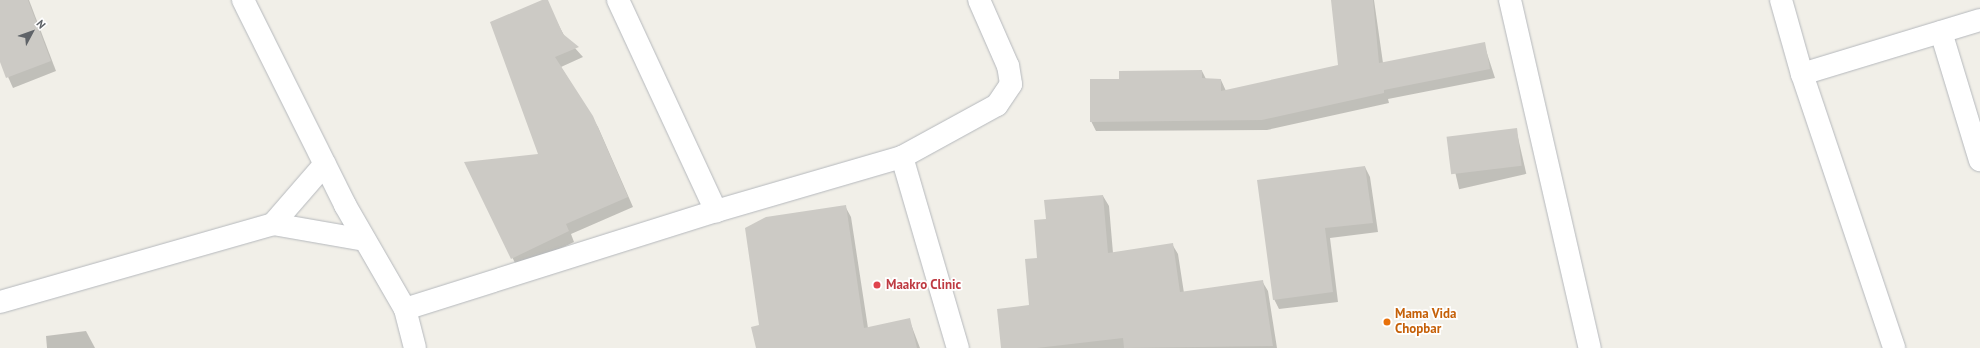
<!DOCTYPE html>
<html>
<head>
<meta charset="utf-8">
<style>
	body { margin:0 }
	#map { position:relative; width:1980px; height:348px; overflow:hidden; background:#f1efe8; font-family:"PT Sans",sans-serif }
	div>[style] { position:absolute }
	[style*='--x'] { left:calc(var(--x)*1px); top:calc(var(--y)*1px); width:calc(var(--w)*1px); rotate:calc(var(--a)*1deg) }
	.shadow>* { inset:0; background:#0003; transform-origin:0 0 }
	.building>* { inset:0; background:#cccac5; transform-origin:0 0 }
	.roads { filter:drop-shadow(0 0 1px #b5b8bc) drop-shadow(0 0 1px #b5b8bc) }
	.minor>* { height:22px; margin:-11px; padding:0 11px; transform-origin:11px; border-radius:11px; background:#fff }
	.dots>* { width:11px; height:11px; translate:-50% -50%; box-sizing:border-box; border:2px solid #fff; border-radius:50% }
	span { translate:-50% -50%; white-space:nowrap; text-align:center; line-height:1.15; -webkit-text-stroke:3.5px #fff; paint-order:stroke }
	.health-label { font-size:13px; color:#be3a42; font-weight:700 }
	.left { translate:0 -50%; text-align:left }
	.food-label { font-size:13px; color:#c56008; font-weight:700 }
	.north { position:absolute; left:12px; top:12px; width:40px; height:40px; -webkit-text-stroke:3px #fff; paint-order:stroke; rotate:49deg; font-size:11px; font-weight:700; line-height:16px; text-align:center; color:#5f6368 }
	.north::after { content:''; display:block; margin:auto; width:14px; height:18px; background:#5f6368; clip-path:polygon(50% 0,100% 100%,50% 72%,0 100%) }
</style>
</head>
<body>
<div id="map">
	<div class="shadow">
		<i style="clip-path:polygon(0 0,29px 0,56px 71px,13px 88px,0 59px)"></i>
		<i style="clip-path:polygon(545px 0,565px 37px,583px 57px,561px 67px,598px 127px,633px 207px,571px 234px,574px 242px,518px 269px,466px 163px,539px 155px)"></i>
		<i style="clip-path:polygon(1332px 0,1374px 0,1383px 63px,1484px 44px,1495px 78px,1388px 99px,1389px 103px,1267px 130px,1096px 131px,1091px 121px,1120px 80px,1202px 71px,1206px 79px,1221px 80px,1226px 91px,1339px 66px)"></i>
		<i style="left:1516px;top:129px;width:46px;height:69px;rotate:77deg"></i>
		<i style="clip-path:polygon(1365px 167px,1370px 177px,1378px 232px,1330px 238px,1338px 302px,1279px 309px,1274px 299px)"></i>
		<i style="clip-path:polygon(1103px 196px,1109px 206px,1113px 253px,1172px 244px,1178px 254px,1184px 293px,1262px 281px,1268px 291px,1277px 348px,1002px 348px,1030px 306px,1047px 220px)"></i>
		<i style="clip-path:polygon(845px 206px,851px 217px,868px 328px,909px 319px,920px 348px,757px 348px,761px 325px)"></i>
		<i style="clip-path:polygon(86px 331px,95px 348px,47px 348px,46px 336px)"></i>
	</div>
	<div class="building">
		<i style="clip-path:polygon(0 0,28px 0,51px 61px,6px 78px,0 62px)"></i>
		<i style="clip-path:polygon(542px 0,548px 0,563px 34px,579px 47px,555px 57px,593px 116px,628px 197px,566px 224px,569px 231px,511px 259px,464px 162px,538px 154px,490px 22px)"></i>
		<i style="clip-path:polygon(1331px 0,1373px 0,1379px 63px,1485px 42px,1490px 69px,1384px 90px,1384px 93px,1262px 120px,1090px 122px,1090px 79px,1119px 79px,1119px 71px,1202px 70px,1202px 78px,1221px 79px,1221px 91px,1338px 65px)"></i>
		<i style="left:1517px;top:128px;width:38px;height:71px;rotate:83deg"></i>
		<i style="clip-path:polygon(1365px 166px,1373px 223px,1325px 228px,1333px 292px,1273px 300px,1257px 180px)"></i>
		<i style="clip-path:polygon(1103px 195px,1108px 253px,1173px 243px,1180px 292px,1263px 280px,1273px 346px,1124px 348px,1123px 338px,1037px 348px,1001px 348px,997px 309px,1029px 305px,1025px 259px,1037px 258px,1034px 220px,1046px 219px,1044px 200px)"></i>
		<i style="clip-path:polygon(846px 205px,864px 328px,910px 318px,917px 348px,756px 348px,751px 327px,759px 325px,745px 228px,766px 217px)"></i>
	</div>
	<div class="roads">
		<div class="minor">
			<i style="--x:243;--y:0;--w:229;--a:63.5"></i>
			<i style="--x:345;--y:205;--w:120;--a:60"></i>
			<i style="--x:405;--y:309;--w:40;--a:75.6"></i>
			<i style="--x:618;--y:0;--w:233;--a:65.1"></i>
			<i style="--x:1510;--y:0;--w:357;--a:77.1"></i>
			<i style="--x:1781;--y:0;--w:77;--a:74.2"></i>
			<i style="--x:1802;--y:74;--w:289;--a:71.4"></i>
			<i style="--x:1941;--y:32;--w:134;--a:73.1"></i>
			<i style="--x:1802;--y:74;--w:186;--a:-16.9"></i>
			<i style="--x:902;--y:157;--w:199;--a:73.7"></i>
			<i style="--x:273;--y:224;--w:79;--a:-49.1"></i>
			<i style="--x:0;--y:302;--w:284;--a:-15.9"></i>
			<i style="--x:273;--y:224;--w:93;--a:9.9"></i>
			<i style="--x:405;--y:309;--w:326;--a:-17.5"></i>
			<i style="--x:716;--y:211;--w:194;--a:-16.2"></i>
			<i style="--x:902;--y:157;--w:108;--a:-28.7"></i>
			<i style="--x:997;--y:105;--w:25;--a:-56"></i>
			<i style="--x:1011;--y:84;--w:18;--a:-99"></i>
			<i style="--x:1008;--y:66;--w:72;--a:-113.7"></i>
		</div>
	</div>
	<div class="dots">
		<i style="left:877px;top:285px;background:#e0444e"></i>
		<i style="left:1387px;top:322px;background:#e8710a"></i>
	</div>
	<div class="health-label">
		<span class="left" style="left:886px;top:285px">Maakro Clinic</span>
	</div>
	<div class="food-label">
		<span class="left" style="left:1395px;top:322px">Mama Vida<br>Chopbar</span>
	</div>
	<div class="north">N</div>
</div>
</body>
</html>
